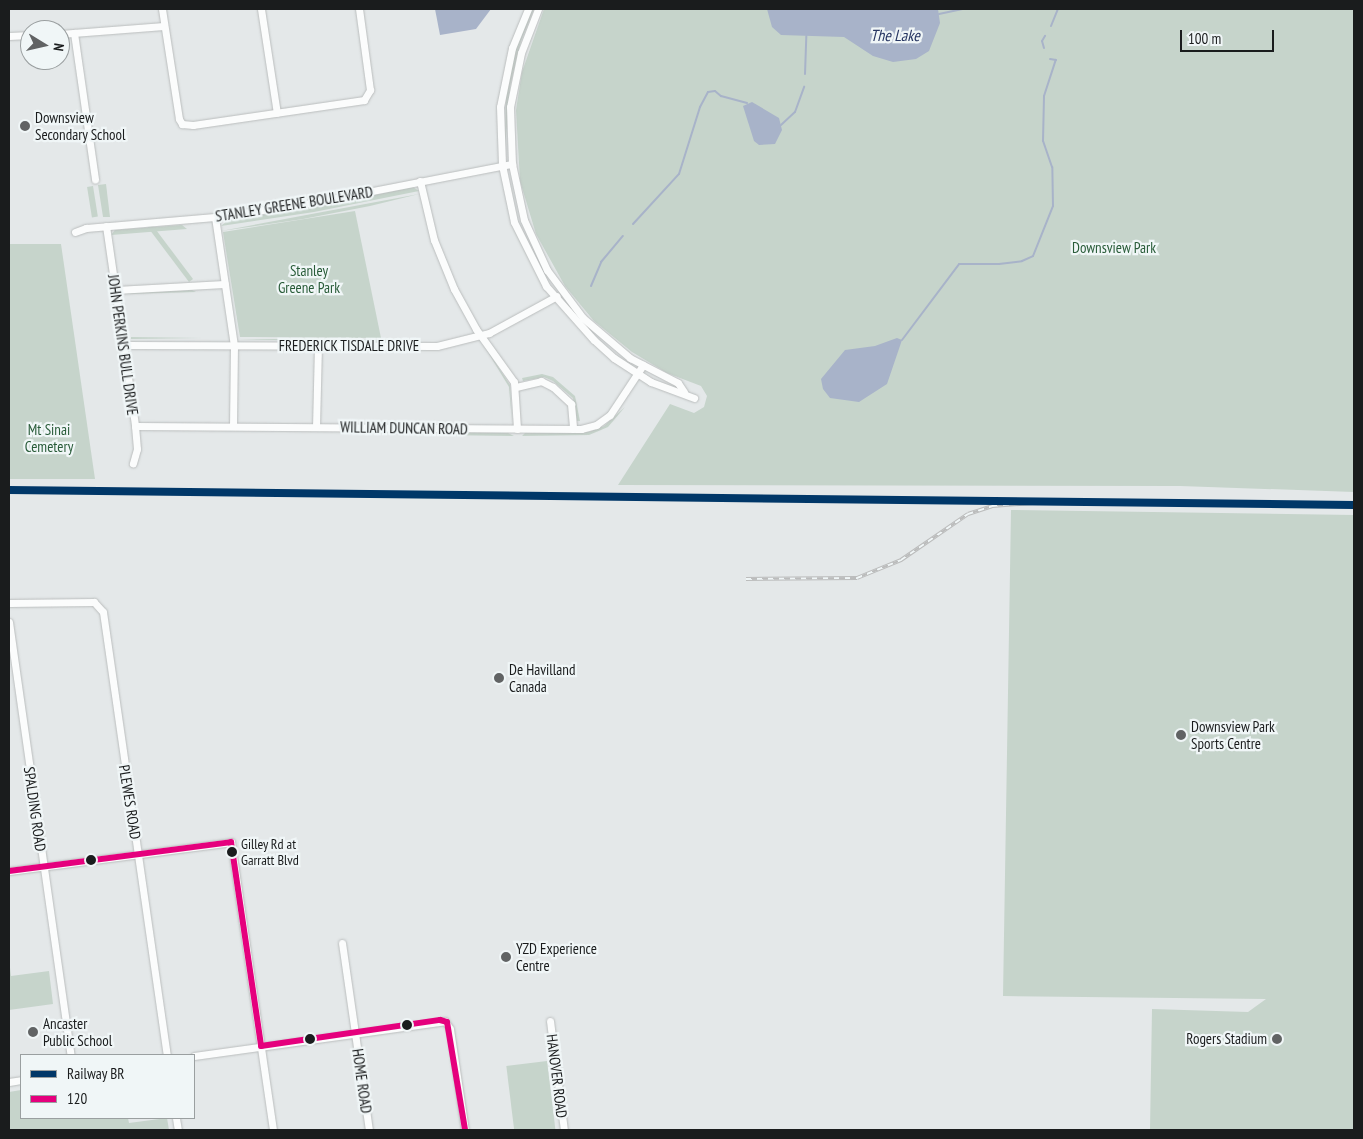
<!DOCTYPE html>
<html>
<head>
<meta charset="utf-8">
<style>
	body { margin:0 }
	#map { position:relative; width:1363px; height:1139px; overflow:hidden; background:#e4e8e9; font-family:"PT Sans Narrow",sans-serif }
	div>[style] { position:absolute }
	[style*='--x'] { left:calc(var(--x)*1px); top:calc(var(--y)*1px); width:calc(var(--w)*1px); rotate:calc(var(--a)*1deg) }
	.green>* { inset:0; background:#c6d4cb; transform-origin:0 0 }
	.water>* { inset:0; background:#a8b3c9 }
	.stream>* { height:2px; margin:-1px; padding:0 1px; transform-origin:1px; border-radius:1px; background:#a8b3c9 }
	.roads { filter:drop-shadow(0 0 1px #babdbd) drop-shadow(0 0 1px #babdbd) }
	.minor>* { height:7px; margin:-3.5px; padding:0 3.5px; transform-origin:3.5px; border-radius:3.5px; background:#fbfcfc }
	.rail>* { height:4px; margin-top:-2px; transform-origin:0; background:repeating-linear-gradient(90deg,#f0f6f7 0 5.5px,#bbbcbc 0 11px); box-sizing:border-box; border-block:1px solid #bbbcbc }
	.bus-1>* { height:6px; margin:-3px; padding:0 3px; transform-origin:3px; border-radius:3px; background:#e5007d }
	.rail-1>* { height:8px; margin:-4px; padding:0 4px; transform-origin:4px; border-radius:4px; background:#003768 }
	.dots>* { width:14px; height:14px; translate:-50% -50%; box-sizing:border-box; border:2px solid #f0f6f7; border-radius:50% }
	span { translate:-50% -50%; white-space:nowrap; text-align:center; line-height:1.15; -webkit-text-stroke:4.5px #f0f6f7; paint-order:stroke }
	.bus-label { font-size:14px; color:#1a1c1d }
	.left { translate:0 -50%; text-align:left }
	.poi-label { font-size:15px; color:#1a1c1d }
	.right { translate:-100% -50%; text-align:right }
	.street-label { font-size:15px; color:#1a1c1d }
	.park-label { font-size:15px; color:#295c39 }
	.water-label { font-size:16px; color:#273662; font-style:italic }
	.frame { position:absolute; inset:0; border:10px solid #1a1c1d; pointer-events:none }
	.legend { position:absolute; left:20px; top:1054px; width:175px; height:65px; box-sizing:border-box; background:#f0f6f7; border:1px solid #9a9fa0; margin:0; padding:6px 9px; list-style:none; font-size:15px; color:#1a1c1d }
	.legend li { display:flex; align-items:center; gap:10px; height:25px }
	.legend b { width:25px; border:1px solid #9a9fa0 }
	.north { position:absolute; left:20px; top:20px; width:50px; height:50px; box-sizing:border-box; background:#f0f6f7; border:1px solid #9a9fa0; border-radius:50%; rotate:99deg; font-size:14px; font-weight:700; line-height:20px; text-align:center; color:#1a1c1d }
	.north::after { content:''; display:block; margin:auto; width:18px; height:22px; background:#616364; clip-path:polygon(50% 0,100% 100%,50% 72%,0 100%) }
	.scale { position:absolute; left:1180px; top:30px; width:94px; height:22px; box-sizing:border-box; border:2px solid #1a1c1d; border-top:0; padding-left:6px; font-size:15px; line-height:18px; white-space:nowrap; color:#1a1c1d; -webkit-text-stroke:4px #f0f6f7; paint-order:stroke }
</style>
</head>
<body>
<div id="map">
	<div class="green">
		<i style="clip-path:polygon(531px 9px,534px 9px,521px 41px,510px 86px,505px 149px,506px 92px,514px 55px)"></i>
		<i style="clip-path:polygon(544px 9px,1354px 9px,1354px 492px,1180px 486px,618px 485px,670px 404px,694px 413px,704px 407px,707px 396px,701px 386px,667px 373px,632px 352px,594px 321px,565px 286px,536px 234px,520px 181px,516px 110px,522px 72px)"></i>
		<i style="clip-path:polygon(106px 184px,110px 217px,103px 217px,98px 185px)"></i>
		<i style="left:93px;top:186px;width:31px;height:6px;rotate:81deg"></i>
		<i style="clip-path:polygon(413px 187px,419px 191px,314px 212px,221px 226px,228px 220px,322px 206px)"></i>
		<i style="clip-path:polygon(419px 194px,370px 206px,303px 219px,221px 231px)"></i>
		<i style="clip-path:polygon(355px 211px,381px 338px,240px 337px,223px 232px)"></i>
		<i style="clip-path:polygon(182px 225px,187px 229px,111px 235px,115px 230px)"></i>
		<i style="clip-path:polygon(9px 244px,61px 244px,95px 479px,9px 479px)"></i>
		<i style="left:193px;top:279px;width:5px;height:70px;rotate:143deg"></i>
		<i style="clip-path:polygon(192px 290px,196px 292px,125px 294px,126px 293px)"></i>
		<i style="clip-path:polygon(131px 337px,202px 338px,131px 339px)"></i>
		<i style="clip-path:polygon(239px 339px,262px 339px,398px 340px,395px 343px)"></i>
		<i style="clip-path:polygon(483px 344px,510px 385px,512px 421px,509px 387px)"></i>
		<i style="clip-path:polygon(542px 374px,553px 377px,575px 396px,580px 421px,577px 421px,573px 398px,553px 381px,544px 377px,523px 381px,522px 378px)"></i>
		<i style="clip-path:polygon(625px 407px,608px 427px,589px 435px,522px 436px,525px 433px,589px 432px,604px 426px)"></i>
		<i style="clip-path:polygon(445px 432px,508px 433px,514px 436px,442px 435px)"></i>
		<i style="clip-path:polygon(1011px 510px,1354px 515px,1354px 1130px,1150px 1130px,1152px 1009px,1248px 1012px,1266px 999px,1003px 996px)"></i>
		<i style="clip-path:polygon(9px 959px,11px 976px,49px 971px,53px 1004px,9px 1010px)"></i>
		<i style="left:547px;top:1061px;width:70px;height:41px;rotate:83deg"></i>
		<i style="clip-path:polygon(21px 1090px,21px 1118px,128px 1118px,129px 1123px,167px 1118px,169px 1130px,9px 1130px,9px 1092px)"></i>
	</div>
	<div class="water">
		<i style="clip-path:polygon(435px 9px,491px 9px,476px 29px,440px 35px)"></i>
		<i style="clip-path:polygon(767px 9px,938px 9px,940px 23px,929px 51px,916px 59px,893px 62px,873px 56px,844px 37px,781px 35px,772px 27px)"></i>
		<i style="clip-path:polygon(752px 102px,779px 118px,782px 130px,775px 144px,759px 145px,754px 141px,743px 106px)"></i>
		<i style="clip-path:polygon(897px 338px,902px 340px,887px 384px,859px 402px,830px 398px,823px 389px,821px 379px,845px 350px,875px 346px)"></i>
	</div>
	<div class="stream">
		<i style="--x:939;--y:14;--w:24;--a:-12"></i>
		<i style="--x:1051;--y:26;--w:18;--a:-68"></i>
		<i style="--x:1044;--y:48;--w:7;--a:-106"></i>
		<i style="--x:1042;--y:41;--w:6;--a:-59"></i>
		<i style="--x:805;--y:74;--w:38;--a:-88"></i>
		<i style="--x:781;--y:125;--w:19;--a:-43"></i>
		<i style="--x:795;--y:112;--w:27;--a:-70"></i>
		<i style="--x:633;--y:224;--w:68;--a:-47.4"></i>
		<i style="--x:679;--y:174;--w:70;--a:-72.6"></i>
		<i style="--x:700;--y:107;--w:17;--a:-62"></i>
		<i style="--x:708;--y:92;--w:7;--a:-8"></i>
		<i style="--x:715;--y:91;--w:8;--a:40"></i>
		<i style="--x:721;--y:96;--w:27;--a:15"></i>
		<i style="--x:591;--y:286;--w:26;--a:-67"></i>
		<i style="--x:601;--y:262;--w:34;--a:-50"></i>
		<i style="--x:902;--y:340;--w:95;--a:-53.1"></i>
		<i style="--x:959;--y:264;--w:40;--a:0"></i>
		<i style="--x:999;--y:264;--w:23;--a:-7"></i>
		<i style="--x:1022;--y:261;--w:12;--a:-24"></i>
		<i style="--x:1033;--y:256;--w:54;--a:-68.2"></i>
		<i style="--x:1053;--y:206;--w:39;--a:-91"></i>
		<i style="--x:1052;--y:167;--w:28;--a:-109"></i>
		<i style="--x:1043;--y:141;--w:45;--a:-88.7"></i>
		<i style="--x:1044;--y:96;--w:38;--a:-72"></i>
		<i style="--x:1056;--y:60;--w:6;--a:-171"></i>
	</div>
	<div class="roads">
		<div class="minor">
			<i style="--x:162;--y:9;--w:111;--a:81.2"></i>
			<i style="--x:179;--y:119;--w:6;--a:59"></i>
			<i style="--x:182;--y:124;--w:11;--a:5"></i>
			<i style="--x:193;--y:125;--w:173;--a:-8.3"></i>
			<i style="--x:364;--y:100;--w:12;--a:-59"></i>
			<i style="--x:370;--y:90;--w:82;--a:-97.7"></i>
			<i style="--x:261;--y:9;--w:105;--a:81.3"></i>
			<i style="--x:528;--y:9;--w:42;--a:112.3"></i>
			<i style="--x:512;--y:48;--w:60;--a:101.5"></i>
			<i style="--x:500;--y:107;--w:58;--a:88"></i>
			<i style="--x:502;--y:165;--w:58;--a:78.1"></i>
			<i style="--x:514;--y:222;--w:72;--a:63.4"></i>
			<i style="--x:546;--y:286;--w:72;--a:48.4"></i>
			<i style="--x:594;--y:340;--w:27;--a:42"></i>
			<i style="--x:614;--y:358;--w:44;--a:33"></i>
			<i style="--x:651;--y:382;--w:46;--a:20.4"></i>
			<i style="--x:538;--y:9;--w:47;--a:111.1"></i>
			<i style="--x:521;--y:53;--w:55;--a:101.5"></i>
			<i style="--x:510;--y:107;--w:57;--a:88"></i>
			<i style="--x:512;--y:164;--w:57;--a:77.9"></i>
			<i style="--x:524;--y:220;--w:55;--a:65.3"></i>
			<i style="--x:547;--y:270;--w:60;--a:53.1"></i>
			<i style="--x:583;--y:318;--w:62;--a:40.4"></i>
			<i style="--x:630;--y:358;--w:54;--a:27.5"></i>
			<i style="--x:678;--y:383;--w:11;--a:56"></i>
			<i style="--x:74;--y:33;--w:148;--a:81.8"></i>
			<i style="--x:60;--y:34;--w:104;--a:-4.4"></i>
			<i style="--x:9;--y:36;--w:21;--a:-3"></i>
			<i style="--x:420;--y:181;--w:61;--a:76.7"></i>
			<i style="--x:434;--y:240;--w:53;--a:67.8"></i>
			<i style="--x:454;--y:289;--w:46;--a:61.2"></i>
			<i style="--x:476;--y:329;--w:65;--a:54.4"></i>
			<i style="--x:514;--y:382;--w:47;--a:86.3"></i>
			<i style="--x:215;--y:217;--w:129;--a:81.6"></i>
			<i style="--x:234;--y:345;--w:81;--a:90.7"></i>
			<i style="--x:106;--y:226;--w:202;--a:81.7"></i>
			<i style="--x:135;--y:426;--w:23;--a:85"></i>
			<i style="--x:137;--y:449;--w:15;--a:106"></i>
			<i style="--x:75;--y:232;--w:12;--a:-20"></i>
			<i style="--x:86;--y:228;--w:129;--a:-4.9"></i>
			<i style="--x:215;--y:217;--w:102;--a:-8.4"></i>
			<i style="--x:316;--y:202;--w:200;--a:-11"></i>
			<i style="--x:115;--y:290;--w:110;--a:-3.1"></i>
			<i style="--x:123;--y:345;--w:314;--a:0.2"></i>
			<i style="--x:437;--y:346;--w:54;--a:-14"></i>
			<i style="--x:489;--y:333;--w:77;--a:-28.6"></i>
			<i style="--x:516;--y:387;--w:26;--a:-13"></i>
			<i style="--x:541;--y:381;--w:13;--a:27"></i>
			<i style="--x:553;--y:387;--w:25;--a:43"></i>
			<i style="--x:571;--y:404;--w:25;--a:85"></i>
			<i style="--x:135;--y:426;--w:446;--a:0.4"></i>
			<i style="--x:581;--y:429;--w:16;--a:-15"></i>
			<i style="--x:596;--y:425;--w:17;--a:-36"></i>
			<i style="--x:610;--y:415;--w:60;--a:-56.6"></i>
			<i style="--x:316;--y:427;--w:80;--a:-88.6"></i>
			<i style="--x:9;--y:603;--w:85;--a:-0.7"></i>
			<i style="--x:94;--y:602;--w:13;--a:48"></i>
			<i style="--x:103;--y:612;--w:448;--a:81.8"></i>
			<i style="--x:9;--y:622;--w:437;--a:81.9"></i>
			<i style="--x:9;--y:871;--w:224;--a:-7.4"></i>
			<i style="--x:231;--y:842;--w:291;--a:81.7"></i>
			<i style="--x:342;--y:943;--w:189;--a:81.8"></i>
			<i style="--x:550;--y:1021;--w:110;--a:82.7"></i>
			<i style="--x:194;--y:1056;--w:253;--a:-7.9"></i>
			<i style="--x:445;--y:1021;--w:9;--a:58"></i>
			<i style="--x:450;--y:1029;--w:102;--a:81.6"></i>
			<i style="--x:9;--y:1082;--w:12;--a:-9"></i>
			<i style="--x:176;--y:1118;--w:12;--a:81"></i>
		</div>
	</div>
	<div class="rail">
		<i style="--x:746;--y:579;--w:111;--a:-0.5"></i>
		<i style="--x:857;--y:578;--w:48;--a:-22.2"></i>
		<i style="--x:901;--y:560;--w:81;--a:-34.5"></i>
		<i style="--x:968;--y:514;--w:25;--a:-18"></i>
		<i style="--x:992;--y:506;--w:54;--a:-4.2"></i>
	</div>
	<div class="bus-1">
		<i style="--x:231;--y:842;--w:206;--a:81.6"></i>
		<i style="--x:9;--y:871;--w:224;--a:-7.4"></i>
		<i style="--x:447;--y:1022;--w:109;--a:80.5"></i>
		<i style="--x:261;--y:1046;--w:181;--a:-8.3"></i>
		<i style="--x:440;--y:1020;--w:7;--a:16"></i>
	</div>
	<div class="rail-1">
		<i style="--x:9;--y:490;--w:1345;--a:0.64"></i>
	</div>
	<div class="dots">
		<i style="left:25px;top:126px;background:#616364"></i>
		<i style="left:499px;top:678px;background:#616364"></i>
		<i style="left:1181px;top:735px;background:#616364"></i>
		<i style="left:232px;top:852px;background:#1a1c1d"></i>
		<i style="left:91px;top:860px;background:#1a1c1d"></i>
		<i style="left:506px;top:957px;background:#616364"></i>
		<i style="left:407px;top:1025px;background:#1a1c1d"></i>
		<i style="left:33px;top:1032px;background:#616364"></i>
		<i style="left:310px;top:1039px;background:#1a1c1d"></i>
		<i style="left:1277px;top:1039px;background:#616364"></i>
	</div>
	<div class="bus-label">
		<span class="left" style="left:241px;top:852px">Gilley Rd at<br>Garratt Blvd</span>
	</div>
	<div class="poi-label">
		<span class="left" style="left:35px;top:126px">Downsview<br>Secondary School</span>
		<span class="left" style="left:509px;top:678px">De Havilland<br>Canada</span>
		<span class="left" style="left:1191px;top:735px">Downsview Park<br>Sports Centre</span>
		<span class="left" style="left:516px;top:957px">YZD Experience<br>Centre</span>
		<span class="left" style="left:43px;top:1032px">Ancaster<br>Public School</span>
		<span class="right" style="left:1267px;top:1039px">Rogers Stadium</span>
	</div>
	<div class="street-label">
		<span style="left:294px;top:204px;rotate:-9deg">STANLEY GREENE BOULEVARD</span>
		<span style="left:123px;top:345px;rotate:82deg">JOHN PERKINS BULL DRIVE</span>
		<span style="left:349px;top:346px">FREDERICK TISDALE DRIVE</span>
		<span style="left:404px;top:428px;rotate:1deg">WILLIAM DUNCAN ROAD</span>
		<span style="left:130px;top:802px;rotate:81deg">PLEWES ROAD</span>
		<span style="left:35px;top:809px;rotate:82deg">SPALDING ROAD</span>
		<span style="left:557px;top:1076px;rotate:83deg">HANOVER ROAD</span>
		<span style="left:362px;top:1081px;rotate:82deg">HOME ROAD</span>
	</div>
	<div class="park-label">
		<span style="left:1114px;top:248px">Downsview Park</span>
		<span style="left:309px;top:279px">Stanley<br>Greene Park</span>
		<span style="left:49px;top:438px">Mt Sinai<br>Cemetery</span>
	</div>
	<div class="water-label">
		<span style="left:895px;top:35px">The Lake</span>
	</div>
	<div class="frame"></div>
	<ul class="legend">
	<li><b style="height:6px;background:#003768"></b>Railway BR</li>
	<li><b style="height:6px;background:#e5007d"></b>120</li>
	</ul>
	<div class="north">N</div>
	<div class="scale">100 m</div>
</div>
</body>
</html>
